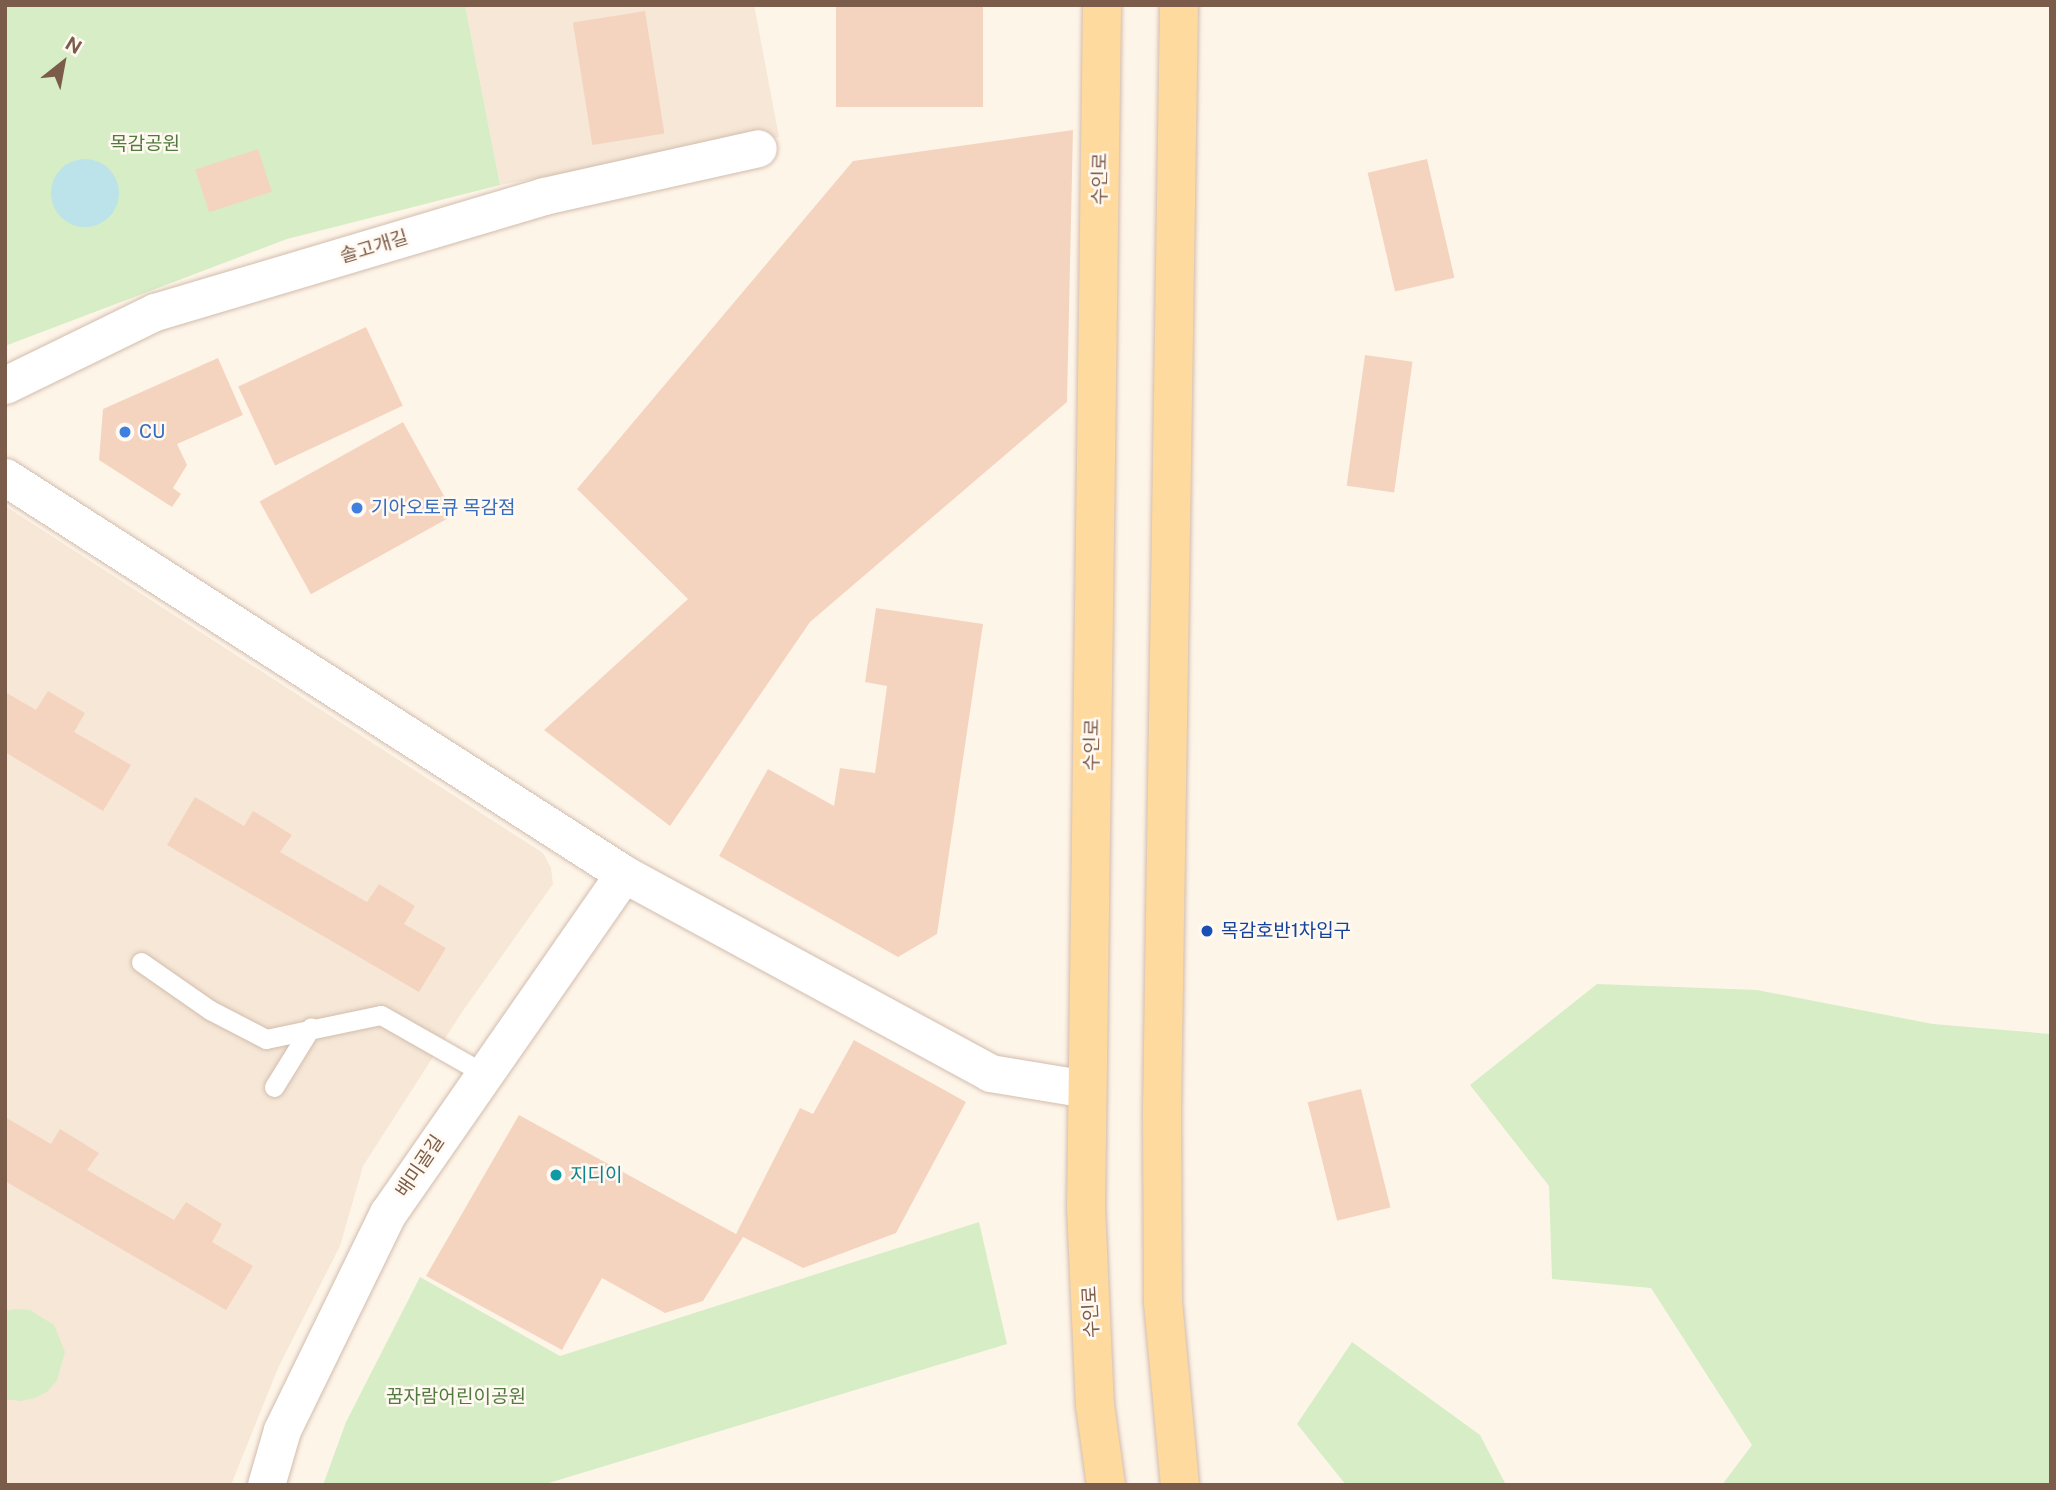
<!DOCTYPE html>
<html>
<head>
<meta charset="utf-8">
<style>
	body { margin:0 }
	#map { position:relative; width:2056px; height:1490px; overflow:hidden; background:#fef5e9; font-family:"Public Sans","Noto Sans KR",sans-serif }
	div>[style] { position:absolute }
	[style*='--x'] { left:calc(var(--x)*1px); top:calc(var(--y)*1px); width:calc(var(--w)*1px); rotate:calc(var(--a)*1deg) }
	.residential>* { inset:0; background:#f6e7d7 }
	.green>* { inset:0; background:#d6edc6 }
	.water>* { inset:0; background:#bbe3e9 }
	.round { border-radius:50% }
	.building>* { inset:0; background:#f5d4bf; transform-origin:0 0 }
	.roads { filter:drop-shadow(0 0 2px #d2bdad) drop-shadow(0 0 2px #d2bdad) }
	.lane>* { height:19px; margin:-9.5px; padding:0 9.5px; transform-origin:9.5px; border-radius:9.5px; background:#fff }
	.street>* { height:37px; margin:-18.5px; padding:0 18.5px; transform-origin:18.5px; border-radius:18.5px; background:#fff }
	.primary>* { height:38px; margin:-19px; padding:0 19px; transform-origin:19px; border-radius:19px; background:#ffda9f }
	.dots>* { width:19px; height:19px; translate:-50% -50%; box-sizing:border-box; border:4px solid #fff9f1; border-radius:50% }
	span { translate:-50% -50%; white-space:nowrap; text-align:center; line-height:1.15; -webkit-text-stroke:5px #fff9f1; paint-order:stroke }
	.park-label { font-size:19px; color:#517b3e }
	.street-label { font-size:19px; color:#7b5b4a }
	.shop-label { font-size:19px; color:#366cbe }
	.left { translate:0 -50%; text-align:left }
	.transit-label { font-size:19px; color:#164399 }
	.culture-label { font-size:19px; color:#0d838f }
	.frame { position:absolute; inset:0; border:7px solid #7b5b4a; pointer-events:none }
	.north { position:absolute; left:28px; top:28px; width:70px; height:70px; -webkit-text-stroke:5px #fff9f1; paint-order:stroke; rotate:31deg; font-size:19px; font-weight:700; line-height:28px; text-align:center; color:#7b5b4a }
	.north::after { content:''; display:block; margin:auto; width:24px; height:32px; background:#7b5b4a; clip-path:polygon(50% 0,100% 100%,50% 72%,0 100%) }
</style>
</head>
<body>
<div id="map">
	<div class="residential">
		<i style="clip-path:polygon(465px 5px,754px 5px,779px 137px,500px 185px)"></i>
		<i style="clip-path:polygon(5px 506px,543px 853px,551px 868px,553px 884px,462px 1012px,363px 1166px,340px 1246px,278px 1368px,231px 1485px,5px 1485px)"></i>
	</div>
	<div class="green">
		<i style="clip-path:polygon(5px 5px,465px 5px,500px 185px,287px 239px,5px 346px)"></i>
		<i style="clip-path:polygon(1597px 984px,1757px 990px,1933px 1024px,2051px 1034px,2051px 1485px,1722px 1485px,1752px 1445px,1651px 1288px,1552px 1279px,1549px 1186px,1470px 1085px)"></i>
		<i style="clip-path:polygon(979px 1222px,1007px 1344px,542px 1485px,323px 1485px,346px 1422px,420px 1277px,560px 1356px)"></i>
		<i style="clip-path:polygon(15px 1309px,30px 1310px,54px 1325px,65px 1352px,57px 1380px,48px 1391px,35px 1398px,20px 1401px,5px 1399px,5px 1311px)"></i>
		<i style="clip-path:polygon(1352px 1342px,1480px 1435px,1506px 1485px,1346px 1485px,1297px 1424px)"></i>
	</div>
	<div class="water">
		<i class="round" style="left:51px;top:159px;width:68px;height:68px"></i>
	</div>
	<div class="building">
		<i style="left:836px;top:5px;width:147px;height:102px"></i>
		<i style="left:645px;top:11px;width:124px;height:73px;rotate:81deg"></i>
		<i style="clip-path:polygon(1073px 130px,1067px 402px,810px 622px,670px 826px,544px 730px,688px 599px,577px 489px,853px 161px)"></i>
		<i style="left:258px;top:149px;width:45px;height:66px;rotate:72deg"></i>
		<i style="left:1427px;top:159px;width:122px;height:61px;rotate:77deg"></i>
		<i style="left:366px;top:327px;width:87px;height:141px;rotate:65deg"></i>
		<i style="left:1365px;top:355px;width:48px;height:132px;rotate:8deg"></i>
		<i style="clip-path:polygon(218px 358px,243px 415px,177px 444px,187px 465px,173px 488px,181px 494px,172px 507px,99px 460px,103px 409px)"></i>
		<i style="left:403px;top:422px;width:106px;height:164px;rotate:61deg"></i>
		<i style="clip-path:polygon(876px 608px,983px 624px,937px 934px,898px 957px,719px 856px,768px 769px,834px 806px,840px 768px,875px 773px,887px 686px,865px 682px)"></i>
		<i style="clip-path:polygon(48px 691px,85px 713px,74px 732px,131px 765px,103px 811px,5px 752px,5px 692px,36px 710px)"></i>
		<i style="clip-path:polygon(195px 797px,244px 826px,253px 811px,292px 835px,280px 852px,367px 902px,379px 884px,415px 906px,404px 924px,446px 948px,419px 992px,167px 845px)"></i>
		<i style="clip-path:polygon(854px 1040px,966px 1102px,896px 1233px,803px 1268px,743px 1237px,703px 1301px,665px 1313px,602px 1278px,562px 1350px,426px 1276px,519px 1115px,736px 1234px,800px 1108px,813px 1114px)"></i>
		<i style="left:1361px;top:1089px;width:122px;height:55px;rotate:76deg"></i>
		<i style="clip-path:polygon(5px 1117px,51px 1144px,60px 1129px,99px 1153px,87px 1170px,174px 1220px,186px 1202px,222px 1224px,212px 1242px,253px 1266px,226px 1310px,5px 1181px)"></i>
	</div>
	<div class="roads">
		<div class="lane">
			<i style="--x:141;--y:962;--w:84;--a:34.8"></i>
			<i style="--x:210;--y:1010;--w:63;--a:27.4"></i>
			<i style="--x:266;--y:1039;--w:117;--a:-11.8"></i>
			<i style="--x:381;--y:1015;--w:117;--a:29.6"></i>
			<i style="--x:274;--y:1087;--w:70;--a:-58.3"></i>
		</div>
		<div class="street">
			<i style="--x:5;--y:385;--w:167;--a:-26"></i>
			<i style="--x:155;--y:312;--w:406;--a:-16.6"></i>
			<i style="--x:544;--y:196;--w:219;--a:-12.6"></i>
			<i style="--x:5;--y:477;--w:735;--a:32.67"></i>
			<i style="--x:624;--y:874;--w:417;--a:28.5"></i>
			<i style="--x:990;--y:1073;--w:98;--a:9.4"></i>
			<i style="--x:266;--y:1485;--w:57;--a:-73.8"></i>
			<i style="--x:282;--y:1430;--w:242;--a:-64"></i>
			<i style="--x:388;--y:1213;--w:413;--a:-55.2"></i>
		</div>
		<div class="primary">
			<i style="--x:1102;--y:5;--w:1203;--a:90.76"></i>
			<i style="--x:1086;--y:1208;--w:197;--a:87.4"></i>
			<i style="--x:1095;--y:1405;--w:81;--a:82.2"></i>
			<i style="--x:1179;--y:5;--w:1110;--a:90.88"></i>
			<i style="--x:1162;--y:1115;--w:187;--a:89.7"></i>
			<i style="--x:1163;--y:1302;--w:184;--a:84.7"></i>
		</div>
	</div>
	<div class="dots">
		<i style="left:125px;top:432px;background:#3f7fe0"></i>
		<i style="left:357px;top:508px;background:#3f7fe0"></i>
		<i style="left:1207px;top:931px;background:#1a4fb4"></i>
		<i style="left:556px;top:1175px;background:#0f9aa8"></i>
	</div>
	<div class="park-label">
		<span style="left:145px;top:144px">목감공원</span>
		<span style="left:456px;top:1397px">꿈자람어린이공원</span>
	</div>
	<div class="street-label">
		<span style="left:1100px;top:179px;rotate:-89deg">수인로</span>
		<span style="left:374px;top:247px;rotate:-17deg">솔고개길</span>
		<span style="left:1092px;top:745px;rotate:-89deg">수인로</span>
		<span style="left:420px;top:1166px;rotate:-56deg">배미골길</span>
		<span style="left:1091px;top:1312px;rotate:-93deg">수인로</span>
	</div>
	<div class="shop-label">
		<span class="left" style="left:139px;top:432px">CU</span>
		<span class="left" style="left:371px;top:508px">기아오토큐 목감점</span>
	</div>
	<div class="transit-label">
		<span class="left" style="left:1221px;top:931px">목감호반1차입구</span>
	</div>
	<div class="culture-label">
		<span class="left" style="left:570px;top:1175px">지디이</span>
	</div>
	<div class="frame"></div>
	<div class="north">N</div>
</div>
</body>
</html>
